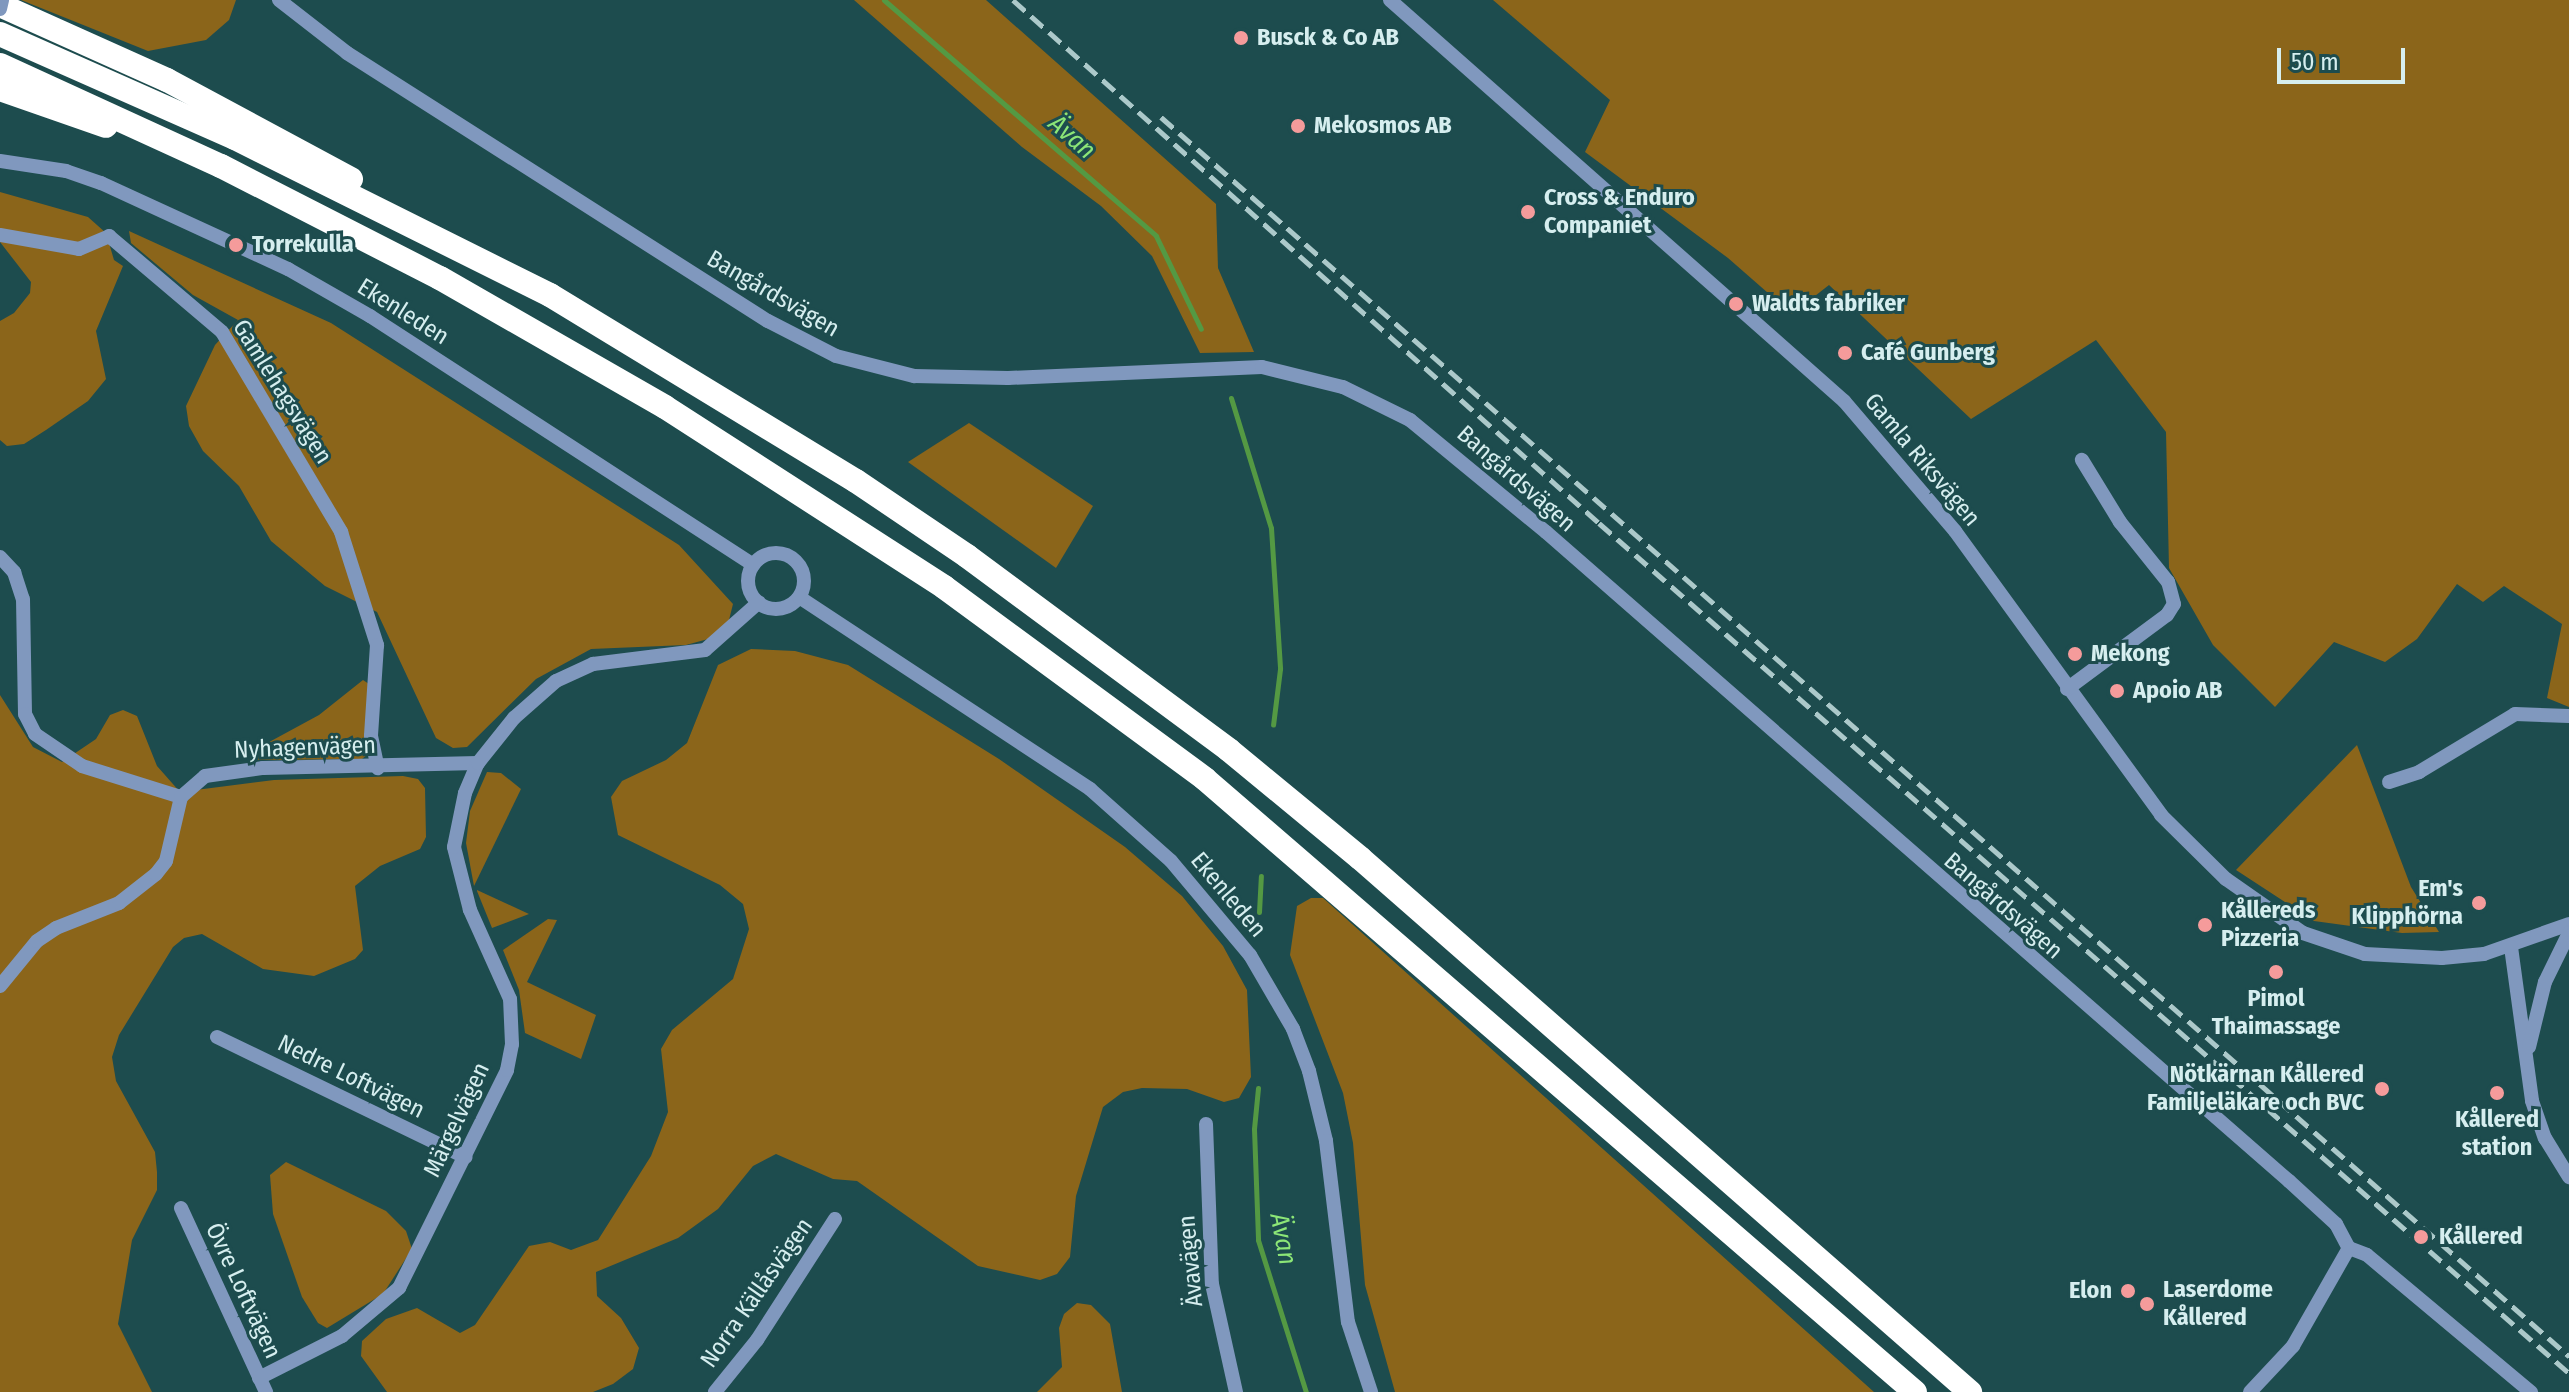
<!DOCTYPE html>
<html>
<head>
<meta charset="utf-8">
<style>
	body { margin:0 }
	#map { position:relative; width:2569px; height:1392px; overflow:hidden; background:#1d4c4e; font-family:"Fira Sans Condensed",sans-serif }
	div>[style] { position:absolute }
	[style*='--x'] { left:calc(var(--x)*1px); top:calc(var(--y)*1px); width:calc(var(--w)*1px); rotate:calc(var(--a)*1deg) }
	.green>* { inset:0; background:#8b651a }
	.stream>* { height:5px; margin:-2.5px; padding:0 2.5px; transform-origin:2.5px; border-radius:2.5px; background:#549943 }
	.minor>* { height:14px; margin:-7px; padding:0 7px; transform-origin:7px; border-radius:7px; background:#8098be }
	.minor>.ring { margin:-7px; padding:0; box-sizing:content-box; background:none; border:14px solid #8098be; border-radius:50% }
	.highway>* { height:24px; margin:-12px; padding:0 12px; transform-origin:12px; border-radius:12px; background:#fff }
	.rail>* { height:5px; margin-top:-2.5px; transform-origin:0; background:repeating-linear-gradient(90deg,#acc9ca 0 16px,transparent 0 24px) }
	.minor-bridge>* { height:14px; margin:-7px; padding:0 7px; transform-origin:7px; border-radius:7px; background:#8098be }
	.dots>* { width:22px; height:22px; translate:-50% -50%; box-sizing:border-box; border:4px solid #1d4c4e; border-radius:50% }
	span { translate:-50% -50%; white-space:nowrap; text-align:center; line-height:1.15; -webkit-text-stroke:6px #1d4c4e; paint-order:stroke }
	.poi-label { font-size:24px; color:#d6eeef; font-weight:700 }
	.left { translate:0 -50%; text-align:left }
	.right { translate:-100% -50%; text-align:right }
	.street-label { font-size:24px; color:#d6eeef }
	.water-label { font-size:26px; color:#8ce677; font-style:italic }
	.scale { position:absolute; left:2277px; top:48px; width:128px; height:36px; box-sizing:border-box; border:4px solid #d6eeef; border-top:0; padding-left:10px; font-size:24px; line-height:28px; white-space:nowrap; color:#d6eeef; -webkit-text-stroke:6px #1d4c4e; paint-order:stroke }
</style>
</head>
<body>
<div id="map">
	<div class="green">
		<i style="clip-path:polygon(21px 0,236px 0,229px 20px,206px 40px,148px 51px)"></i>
		<i style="clip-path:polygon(854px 0,986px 0,1216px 204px,1218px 268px,1254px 352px,1200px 353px,1152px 256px,1101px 206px,1022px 147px)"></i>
		<i style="clip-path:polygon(1493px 0,2569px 0,2569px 707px,2547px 698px,2562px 624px,2504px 586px,2483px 602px,2457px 584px,2417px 639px,2385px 662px,2334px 642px,2275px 707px,2213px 645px,2169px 568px,2166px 432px,2096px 340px,1971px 419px,1829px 285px,1792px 314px,1728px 258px,1585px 152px,1610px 100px)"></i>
		<i style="clip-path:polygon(0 192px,88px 217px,106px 233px,114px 260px,123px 266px,96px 331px,106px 379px,88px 401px,46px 430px,24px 444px,7px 446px,0 440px,0 321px,14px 313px,30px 293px,31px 282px,0 242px)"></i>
		<i style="clip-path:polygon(129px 231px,331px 323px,679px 545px,733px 604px,728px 624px,708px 639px,686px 645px,591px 649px,536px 679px,467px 747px,453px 748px,436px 738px,377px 612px,325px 586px,271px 541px,239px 486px,203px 451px,189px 426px,186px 406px,215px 345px,238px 320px,193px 295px,131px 243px)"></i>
		<i style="clip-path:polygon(969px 423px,1093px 506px,1056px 568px,908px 462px)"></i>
		<i style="clip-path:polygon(751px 649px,795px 651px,848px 665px,999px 759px,1125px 847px,1182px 896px,1223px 946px,1247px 990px,1251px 1077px,1239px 1098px,1224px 1102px,1187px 1089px,1142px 1088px,1123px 1092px,1103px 1107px,1076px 1196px,1070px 1257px,1057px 1274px,1040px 1280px,978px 1266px,857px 1181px,833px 1179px,776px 1154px,753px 1166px,718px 1209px,678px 1238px,596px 1272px,597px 1296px,621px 1318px,639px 1348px,633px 1369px,613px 1384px,593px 1392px,387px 1392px,361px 1356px,362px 1341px,386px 1319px,417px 1308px,460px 1333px,475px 1325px,529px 1246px,550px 1242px,571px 1250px,598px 1240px,651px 1156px,668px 1112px,661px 1049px,672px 1030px,733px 979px,749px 929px,743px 904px,720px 885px,618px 835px,611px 797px,622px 781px,666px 760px,687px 743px,718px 665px)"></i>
		<i style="clip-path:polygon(363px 680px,369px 684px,368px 754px,362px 759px,255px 760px,251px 752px,319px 715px)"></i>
		<i style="clip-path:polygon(0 695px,33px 747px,62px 762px,96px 739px,110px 715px,123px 710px,137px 716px,157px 766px,180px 792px,274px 780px,403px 776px,418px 779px,425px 788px,426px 837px,420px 849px,380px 866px,355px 886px,363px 950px,355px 959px,314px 976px,263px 969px,202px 934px,184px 938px,173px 947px,119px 1035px,112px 1057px,116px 1081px,155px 1152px,157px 1172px,157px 1190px,132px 1240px,118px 1324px,152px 1392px,0 1392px)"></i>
		<i style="clip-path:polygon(2357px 745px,2411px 887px,2439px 932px,2402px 933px,2314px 921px,2236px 870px)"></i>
		<i style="clip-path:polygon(487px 772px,501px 773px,521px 789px,474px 886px,466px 843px,470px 811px)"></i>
		<i style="clip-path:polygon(477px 891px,477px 890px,529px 914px,492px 928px)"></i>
		<i style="clip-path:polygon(1311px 898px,1323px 898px,1874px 1392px,1395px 1392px,1365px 1285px,1353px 1143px,1343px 1093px,1290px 955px,1297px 906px)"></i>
		<i style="clip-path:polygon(548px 919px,557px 920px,527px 982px,596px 1015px,581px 1059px,525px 1033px,519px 990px,503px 950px)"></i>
		<i style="clip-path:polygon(286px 1162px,386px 1211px,406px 1231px,412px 1249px,383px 1294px,327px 1328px,318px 1323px,302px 1297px,273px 1214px,270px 1175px)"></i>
		<i style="clip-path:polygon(1077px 1303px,1091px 1305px,1110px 1324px,1122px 1392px,1037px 1392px,1062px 1367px,1059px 1328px,1064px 1314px)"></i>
	</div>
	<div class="stream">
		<i style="--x:884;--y:0;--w:360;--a:40.9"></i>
		<i style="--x:1156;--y:236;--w:103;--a:64.2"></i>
		<i style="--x:1231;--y:398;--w:136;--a:72.9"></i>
		<i style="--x:1271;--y:528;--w:141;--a:86.3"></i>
		<i style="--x:1280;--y:669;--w:56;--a:97.1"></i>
		<i style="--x:1259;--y:912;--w:36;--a:-87"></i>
		<i style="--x:1258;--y:1088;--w:41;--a:95.6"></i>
		<i style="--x:1254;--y:1129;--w:111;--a:87.9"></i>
		<i style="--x:1258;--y:1240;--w:159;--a:72.5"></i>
	</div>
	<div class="minor">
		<i style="--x:279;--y:0;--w:86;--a:37.9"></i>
		<i style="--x:347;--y:53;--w:499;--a:32.5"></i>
		<i style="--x:768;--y:321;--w:76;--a:27.2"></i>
		<i style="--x:836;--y:356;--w:81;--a:14.4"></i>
		<i style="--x:914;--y:376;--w:94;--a:1.2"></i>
		<i style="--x:1008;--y:378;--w:254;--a:-2.5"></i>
		<i style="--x:1262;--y:367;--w:83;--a:13.9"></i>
		<i style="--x:1343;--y:387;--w:75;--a:26.2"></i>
		<i style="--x:1410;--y:420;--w:176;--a:39.5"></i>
		<i style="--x:1546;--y:532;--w:987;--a:41.14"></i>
		<i style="--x:2289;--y:1181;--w:64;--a:42.5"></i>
		<i style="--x:2336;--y:1224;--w:27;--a:62"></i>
		<i style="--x:1390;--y:0;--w:606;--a:41.45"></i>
		<i style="--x:1844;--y:401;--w:171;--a:49.5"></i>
		<i style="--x:1955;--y:531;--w:351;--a:54"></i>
		<i style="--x:2161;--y:815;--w:91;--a:44.6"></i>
		<i style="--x:2226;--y:879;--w:94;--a:35"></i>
		<i style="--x:2303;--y:933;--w:65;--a:18.7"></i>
		<i style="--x:2365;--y:954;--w:77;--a:3"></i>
		<i style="--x:2442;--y:958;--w:42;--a:-5.4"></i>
		<i style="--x:2484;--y:954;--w:90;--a:-19.4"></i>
		<i style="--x:0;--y:161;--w:67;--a:8.6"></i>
		<i style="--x:66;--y:171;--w:37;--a:19"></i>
		<i style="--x:101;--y:183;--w:206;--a:24.7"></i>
		<i style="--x:288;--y:269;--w:95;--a:29.8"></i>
		<i style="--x:370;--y:316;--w:457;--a:33"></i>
		<i style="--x:0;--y:235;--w:80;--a:10"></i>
		<i style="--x:79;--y:249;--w:33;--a:-23"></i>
		<i style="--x:109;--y:236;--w:148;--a:40.3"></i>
		<i style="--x:222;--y:332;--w:233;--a:59.2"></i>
		<i style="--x:341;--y:532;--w:119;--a:72.3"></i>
		<i style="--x:377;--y:645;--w:91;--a:93.8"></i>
		<i style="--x:371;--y:736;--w:33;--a:78"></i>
		<i class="ring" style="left:748px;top:553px;width:42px;height:42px"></i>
		<i style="--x:0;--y:557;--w:21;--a:47"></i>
		<i style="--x:14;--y:572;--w:28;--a:72"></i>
		<i style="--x:23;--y:599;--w:115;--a:89"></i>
		<i style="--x:25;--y:714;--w:22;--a:63"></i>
		<i style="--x:35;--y:734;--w:57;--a:34.2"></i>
		<i style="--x:82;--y:766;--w:104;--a:17.4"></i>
		<i style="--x:799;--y:597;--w:349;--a:33.4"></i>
		<i style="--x:1090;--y:789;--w:108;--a:41.6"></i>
		<i style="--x:1171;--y:861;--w:123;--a:50"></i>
		<i style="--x:1250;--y:955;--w:86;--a:59.8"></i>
		<i style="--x:1293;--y:1029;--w:45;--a:69.1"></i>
		<i style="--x:1309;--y:1071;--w:72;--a:76.3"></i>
		<i style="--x:1326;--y:1141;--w:182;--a:83.1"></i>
		<i style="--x:1348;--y:1322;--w:74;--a:71.8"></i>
		<i style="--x:2067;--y:689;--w:124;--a:-36.5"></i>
		<i style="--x:2167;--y:615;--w:13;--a:-58"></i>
		<i style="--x:2174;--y:604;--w:23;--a:-105"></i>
		<i style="--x:2168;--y:582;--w:77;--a:-128.7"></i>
		<i style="--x:2120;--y:522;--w:73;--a:-121.5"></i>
		<i style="--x:2389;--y:782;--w:32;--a:-18"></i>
		<i style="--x:2419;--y:772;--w:112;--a:-31.1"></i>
		<i style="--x:2515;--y:714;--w:54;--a:2.1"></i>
		<i style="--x:2511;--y:947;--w:155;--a:82.2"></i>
		<i style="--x:2532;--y:1101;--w:39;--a:71"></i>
		<i style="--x:2545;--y:1138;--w:46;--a:58.4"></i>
		<i style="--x:0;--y:986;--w:58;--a:-50.6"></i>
		<i style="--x:37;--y:941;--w:23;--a:-34"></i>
		<i style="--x:56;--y:928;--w:68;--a:-21.6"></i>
		<i style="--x:119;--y:903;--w:47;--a:-38.1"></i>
		<i style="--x:156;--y:874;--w:16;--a:-52"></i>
		<i style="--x:166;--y:861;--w:66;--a:-76.8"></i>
		<i style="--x:181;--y:797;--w:32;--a:-41"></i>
		<i style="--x:205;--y:776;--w:59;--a:-7.9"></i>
		<i style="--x:263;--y:768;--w:215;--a:-1.3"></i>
		<i style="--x:217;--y:1037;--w:276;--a:25.8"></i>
		<i style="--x:2529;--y:1047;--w:67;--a:-76.2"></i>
		<i style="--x:2545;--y:982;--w:55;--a:-63.9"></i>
		<i style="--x:1206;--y:1124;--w:160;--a:87.9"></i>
		<i style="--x:1212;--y:1284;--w:111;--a:77.5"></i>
		<i style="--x:181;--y:1208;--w:203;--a:65.2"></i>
		<i style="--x:2349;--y:1248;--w:19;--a:21"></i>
		<i style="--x:2367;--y:1255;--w:214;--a:39.9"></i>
		<i style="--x:259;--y:1378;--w:93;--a:-26.8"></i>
		<i style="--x:342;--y:1336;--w:75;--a:-40.1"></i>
		<i style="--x:399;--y:1288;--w:243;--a:-63.6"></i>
		<i style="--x:507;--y:1070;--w:26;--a:-79"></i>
		<i style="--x:512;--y:1044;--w:45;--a:-92.5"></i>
		<i style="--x:510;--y:999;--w:98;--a:-114.2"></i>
		<i style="--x:470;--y:910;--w:65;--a:-104.3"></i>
		<i style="--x:454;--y:847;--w:55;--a:-78.5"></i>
		<i style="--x:465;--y:793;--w:33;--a:-67"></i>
		<i style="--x:478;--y:763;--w:58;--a:-51.3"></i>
		<i style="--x:514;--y:718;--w:56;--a:-41.4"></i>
		<i style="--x:556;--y:681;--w:41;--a:-24.7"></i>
		<i style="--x:593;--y:664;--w:113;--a:-7.1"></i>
		<i style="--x:705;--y:650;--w:72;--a:-41.6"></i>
		<i style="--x:715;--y:1392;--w:67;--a:-51.1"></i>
		<i style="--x:757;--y:1340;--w:144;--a:-57.2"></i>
		<i style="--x:2250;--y:1392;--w:63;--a:-46.9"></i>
		<i style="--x:2293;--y:1346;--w:113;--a:-60.3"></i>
	</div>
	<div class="highway">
		<i style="--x:0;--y:5;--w:183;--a:24.2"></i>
		<i style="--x:167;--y:80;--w:209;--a:28.3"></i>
		<i style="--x:0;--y:34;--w:257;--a:23.9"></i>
		<i style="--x:235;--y:138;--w:352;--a:26.5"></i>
		<i style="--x:550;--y:295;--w:358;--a:31.3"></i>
		<i style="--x:856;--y:481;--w:134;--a:34"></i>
		<i style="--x:967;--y:556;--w:326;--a:36.5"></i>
		<i style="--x:1229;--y:750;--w:170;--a:39.5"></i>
		<i style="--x:1360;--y:858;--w:811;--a:41.2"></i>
		<i style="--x:0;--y:65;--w:243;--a:24.6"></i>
		<i style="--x:221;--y:166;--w:246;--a:27.1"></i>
		<i style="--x:440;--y:278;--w:259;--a:29.8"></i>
		<i style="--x:665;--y:407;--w:332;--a:32.8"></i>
		<i style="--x:944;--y:587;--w:324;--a:36.3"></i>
		<i style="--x:1205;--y:779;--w:938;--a:40.81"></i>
		<i style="--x:0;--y:89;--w:112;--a:19.2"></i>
	</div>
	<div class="rail">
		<i style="--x:1013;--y:0;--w:785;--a:41.75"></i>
		<i style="--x:1599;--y:523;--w:1290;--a:41.23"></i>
		<i style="--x:1161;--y:117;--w:1876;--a:41.35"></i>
	</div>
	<div class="minor-bridge">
		<i style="--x:0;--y:9;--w:9;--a:-77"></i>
	</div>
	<div class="dots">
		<i style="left:1241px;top:38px;background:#f59b9b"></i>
		<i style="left:1298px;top:126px;background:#f59b9b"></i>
		<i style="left:1528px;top:212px;background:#f59b9b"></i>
		<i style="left:236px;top:245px;background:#f59b9b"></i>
		<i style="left:1736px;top:304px;background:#f59b9b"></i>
		<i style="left:1845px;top:353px;background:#f59b9b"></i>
		<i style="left:2075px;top:654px;background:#f59b9b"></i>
		<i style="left:2117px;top:691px;background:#f59b9b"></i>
		<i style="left:2479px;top:903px;background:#f59b9b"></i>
		<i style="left:2205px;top:925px;background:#f59b9b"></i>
		<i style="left:2276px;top:972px;background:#f59b9b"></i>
		<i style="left:2382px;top:1089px;background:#f59b9b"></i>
		<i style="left:2497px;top:1093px;background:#f59b9b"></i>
		<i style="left:2421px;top:1237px;background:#f59b9b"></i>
		<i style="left:2128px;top:1291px;background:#f59b9b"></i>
		<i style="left:2147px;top:1304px;background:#f59b9b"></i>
	</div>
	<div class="poi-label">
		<span class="left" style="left:1257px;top:38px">Busck &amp; Co AB</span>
		<span class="left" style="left:1314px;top:126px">Mekosmos AB</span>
		<span class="left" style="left:1544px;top:212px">Cross &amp; Enduro<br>Companiet</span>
		<span class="left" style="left:252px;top:245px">Torrekulla</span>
		<span class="left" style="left:1752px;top:304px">Waldts fabriker</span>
		<span class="left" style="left:1861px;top:353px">Café Gunberg</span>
		<span class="left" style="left:2091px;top:654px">Mekong</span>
		<span class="left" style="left:2133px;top:691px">Apoio AB</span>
		<span class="right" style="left:2463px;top:903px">Em's<br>Klipphörna</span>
		<span class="left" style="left:2221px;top:925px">Kållereds<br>Pizzeria</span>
		<span style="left:2276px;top:1013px">Pimol<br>Thaimassage</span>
		<span class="right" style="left:2364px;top:1089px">Nötkärnan Kållered<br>Familjeläkare och BVC</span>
		<span style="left:2497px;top:1134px">Kållered<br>station</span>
		<span class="left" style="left:2439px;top:1237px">Kållered</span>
		<span class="left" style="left:2163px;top:1304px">Laserdome<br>Kållered</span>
		<span class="right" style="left:2112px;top:1291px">Elon</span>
	</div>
	<div class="street-label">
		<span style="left:773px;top:294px;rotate:30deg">Bangårdsvägen</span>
		<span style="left:403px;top:312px;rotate:32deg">Ekenleden</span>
		<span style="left:282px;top:392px;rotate:58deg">Gamlehagsvägen</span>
		<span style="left:1922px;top:460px;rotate:50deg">Gamla Riksvägen</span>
		<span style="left:1516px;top:479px;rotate:41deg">Bangårdsvägen</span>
		<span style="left:305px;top:748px;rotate:-2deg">Nyhagenvägen</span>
		<span style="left:1228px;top:895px;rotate:50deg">Ekenleden</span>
		<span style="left:2003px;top:906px;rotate:41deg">Bangårdsvägen</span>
		<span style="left:351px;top:1077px;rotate:26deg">Nedre Loftvägen</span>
		<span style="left:457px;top:1120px;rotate:-65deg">Märgelvägen</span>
		<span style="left:1191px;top:1261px;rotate:-95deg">Ävavägen</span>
		<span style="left:243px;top:1291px;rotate:65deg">Övre Loftvägen</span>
		<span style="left:757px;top:1293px;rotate:-55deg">Norra Källåsvägen</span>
	</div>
	<div class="water-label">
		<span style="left:1072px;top:137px;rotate:41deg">Ävan</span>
		<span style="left:1283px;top:1239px;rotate:79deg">Ävan</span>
	</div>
	<div class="scale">50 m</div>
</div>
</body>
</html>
